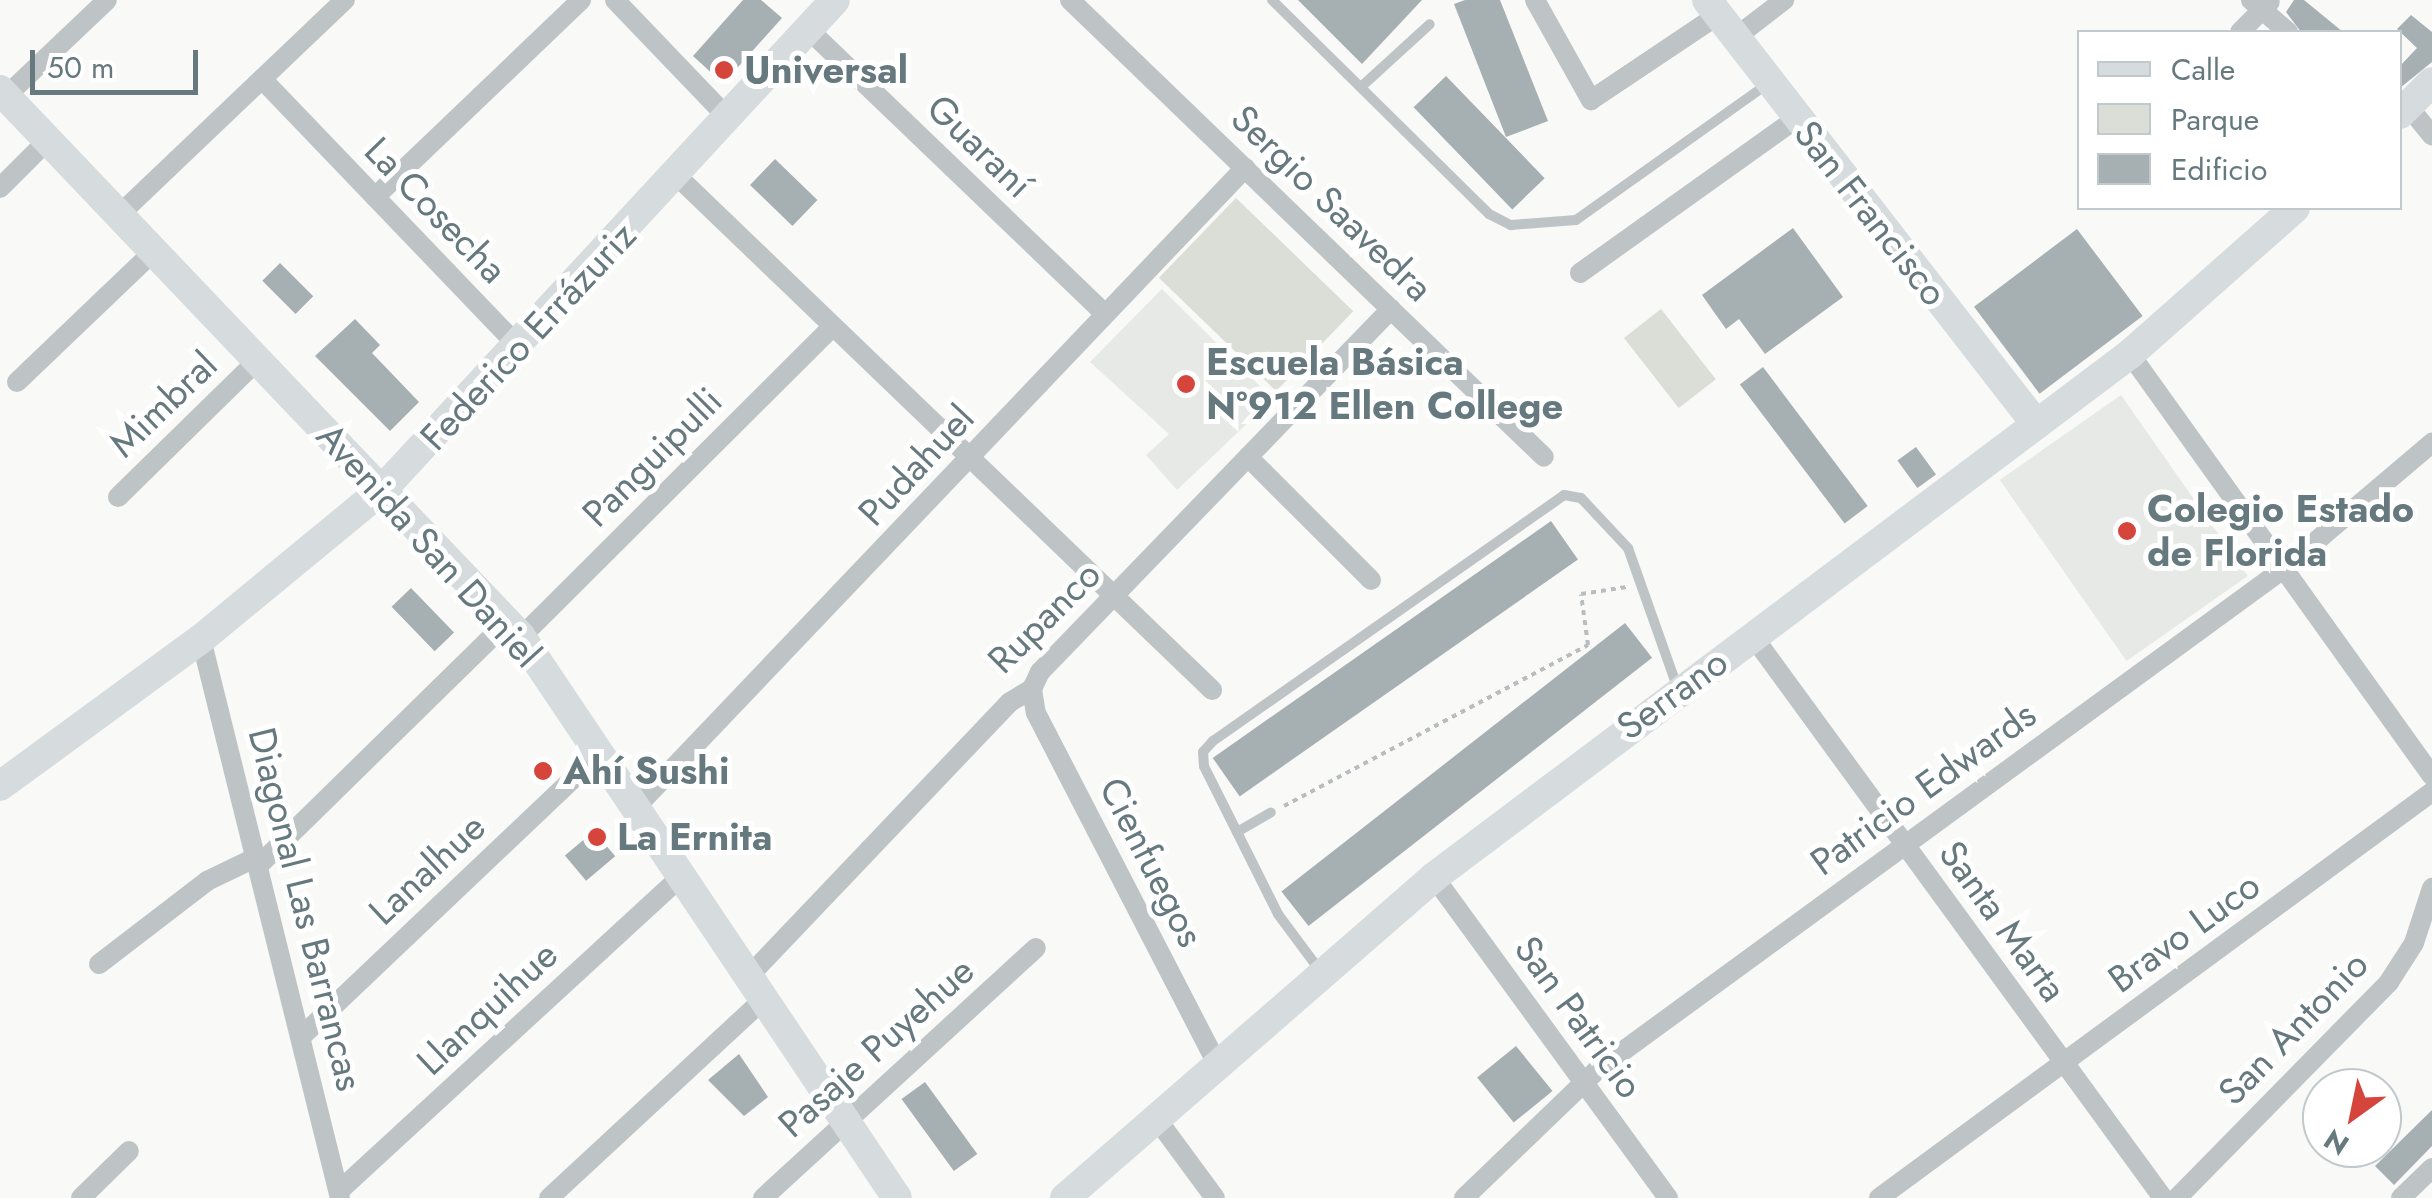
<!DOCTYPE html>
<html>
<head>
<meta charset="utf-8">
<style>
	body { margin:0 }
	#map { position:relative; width:2432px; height:1198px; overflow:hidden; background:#f9f9f7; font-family:Jost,sans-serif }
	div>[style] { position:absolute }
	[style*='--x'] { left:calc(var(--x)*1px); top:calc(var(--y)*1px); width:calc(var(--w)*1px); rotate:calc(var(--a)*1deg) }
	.built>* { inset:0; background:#e7e9e7; transform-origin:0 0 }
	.green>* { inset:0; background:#daded7; transform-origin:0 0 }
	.building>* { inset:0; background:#a6b0b3; transform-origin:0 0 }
	.path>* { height:4px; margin-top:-2px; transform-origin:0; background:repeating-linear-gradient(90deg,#b9bdbf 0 5px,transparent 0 10px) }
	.lane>* { height:10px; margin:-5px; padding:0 5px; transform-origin:5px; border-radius:5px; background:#bec4c6 }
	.street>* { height:20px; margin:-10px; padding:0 10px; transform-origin:10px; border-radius:10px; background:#bec4c6 }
	.secondary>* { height:30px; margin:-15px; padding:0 15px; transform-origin:15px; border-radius:15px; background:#d6dbdd }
	.dots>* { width:28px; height:28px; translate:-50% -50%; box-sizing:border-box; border:5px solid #fff; border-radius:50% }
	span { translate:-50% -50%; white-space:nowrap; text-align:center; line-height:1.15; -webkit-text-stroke:10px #fff; paint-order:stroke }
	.poi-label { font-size:38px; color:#66797f; font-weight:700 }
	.left { translate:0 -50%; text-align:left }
	.street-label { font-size:38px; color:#66797f }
	.legend { position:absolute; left:2077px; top:30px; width:325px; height:180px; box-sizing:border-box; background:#fff; border:2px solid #c2c9cc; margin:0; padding:12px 18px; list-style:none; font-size:30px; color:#66797f }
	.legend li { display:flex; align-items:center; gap:20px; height:50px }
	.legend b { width:50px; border:2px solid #c2c9cc }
	.north { position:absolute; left:2302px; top:1068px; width:100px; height:100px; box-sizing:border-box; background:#fff; border:2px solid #c2c9cc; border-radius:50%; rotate:213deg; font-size:28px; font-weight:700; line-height:40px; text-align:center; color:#66797f }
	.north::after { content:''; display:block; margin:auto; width:35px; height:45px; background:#d5453c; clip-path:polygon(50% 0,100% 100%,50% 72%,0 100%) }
	.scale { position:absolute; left:30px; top:50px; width:168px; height:45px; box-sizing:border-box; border:5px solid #66797f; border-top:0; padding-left:12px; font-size:30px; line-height:35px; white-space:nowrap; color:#66797f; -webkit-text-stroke:8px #fff; paint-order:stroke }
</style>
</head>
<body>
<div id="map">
	<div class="built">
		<i style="clip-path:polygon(1162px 289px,1273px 399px,1177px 490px,1146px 455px,1169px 434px,1090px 362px)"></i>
		<i style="left:2121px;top:395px;width:221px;height:148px;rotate:55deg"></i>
	</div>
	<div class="green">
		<i style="left:1236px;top:198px;width:163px;height:111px;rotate:44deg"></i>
		<i style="left:1661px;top:309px;width:89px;height:47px;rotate:52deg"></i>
	</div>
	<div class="building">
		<i style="clip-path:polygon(743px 0,761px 0,782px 18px,731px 75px,716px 77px,693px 56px)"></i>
		<i style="clip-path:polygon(1298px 0,1422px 0,1362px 64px)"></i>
		<i style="clip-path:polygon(1465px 0,1500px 0,1548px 121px,1506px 137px,1454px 4px)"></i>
		<i style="clip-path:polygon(2294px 0,2304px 0,2343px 32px,2301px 32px,2286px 12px)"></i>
		<i style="clip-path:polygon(2411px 15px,2432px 32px,2432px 62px,2400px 88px,2400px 66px,2417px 48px,2397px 29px)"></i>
		<i style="left:1446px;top:76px;width:142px;height:45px;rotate:46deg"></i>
		<i style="left:775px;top:159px;width:59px;height:36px;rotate:44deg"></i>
		<i style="clip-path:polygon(1793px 228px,1843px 297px,1765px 354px,1739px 319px,1726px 329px,1702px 295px)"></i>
		<i style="left:2077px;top:229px;width:109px;height:129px;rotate:53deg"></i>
		<i style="left:280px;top:263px;width:47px;height:25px;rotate:45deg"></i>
		<i style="clip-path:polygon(355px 319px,380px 345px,372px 353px,419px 402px,390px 431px,315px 356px)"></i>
		<i style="left:1763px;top:367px;width:174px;height:29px;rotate:53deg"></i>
		<i style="left:1916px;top:447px;width:34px;height:23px;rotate:54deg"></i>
		<i style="left:1551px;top:521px;width:47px;height:413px;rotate:55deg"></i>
		<i style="left:411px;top:588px;width:62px;height:27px;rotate:46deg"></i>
		<i style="left:1625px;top:623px;width:44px;height:436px;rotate:52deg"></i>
		<i style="left:594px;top:831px;width:33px;height:38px;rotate:50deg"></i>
		<i style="left:1516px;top:1046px;width:58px;height:50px;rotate:51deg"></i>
		<i style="clip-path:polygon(739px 1054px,768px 1097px,744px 1116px,708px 1080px)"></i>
		<i style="left:925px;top:1082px;width:89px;height:29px;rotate:54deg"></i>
		<i style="clip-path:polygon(2432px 1110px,2432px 1146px,2394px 1185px,2375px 1166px)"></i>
	</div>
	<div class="path">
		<i style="--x:1284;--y:806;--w:344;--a:-27.9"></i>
		<i style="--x:1588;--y:645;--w:51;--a:-97.8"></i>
		<i style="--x:1581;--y:594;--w:46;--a:-8.8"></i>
	</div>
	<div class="lane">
		<i style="--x:1272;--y:0;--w:305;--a:44.6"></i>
		<i style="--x:1489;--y:214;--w:25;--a:27"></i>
		<i style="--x:1511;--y:225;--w:65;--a:-4.4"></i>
		<i style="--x:1576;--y:220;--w:237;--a:-35.4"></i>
		<i style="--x:1361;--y:87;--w:93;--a:-42.4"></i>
		<i style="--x:1237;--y:832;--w:39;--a:-30"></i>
		<i style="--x:1321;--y:972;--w:72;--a:-126.6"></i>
		<i style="--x:1278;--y:914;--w:165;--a:-116.6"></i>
		<i style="--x:1204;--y:766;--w:14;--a:-94"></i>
		<i style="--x:1203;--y:752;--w:15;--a:-48"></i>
		<i style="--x:1213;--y:741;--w:429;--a:-35"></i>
		<i style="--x:1564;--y:495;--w:17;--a:10"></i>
		<i style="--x:1581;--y:498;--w:69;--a:46.8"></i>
		<i style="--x:1628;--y:548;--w:150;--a:70.5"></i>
	</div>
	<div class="street">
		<i style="--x:615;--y:0;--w:166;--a:46.2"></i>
		<i style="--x:1070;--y:0;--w:658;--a:43.95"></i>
		<i style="--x:1535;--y:0;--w:115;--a:60.8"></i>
		<i style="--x:1591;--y:100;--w:153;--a:-33.8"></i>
		<i style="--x:2251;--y:0;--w:49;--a:40.9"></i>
		<i style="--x:809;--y:30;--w:407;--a:43.8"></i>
		<i style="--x:2240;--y:32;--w:42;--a:-45"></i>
		<i style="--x:1736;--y:37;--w:61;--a:-37.6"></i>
		<i style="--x:262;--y:79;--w:370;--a:46.2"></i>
		<i style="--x:6;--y:96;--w:139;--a:-43.5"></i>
		<i style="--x:2408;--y:106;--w:38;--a:51"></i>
		<i style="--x:677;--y:176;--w:742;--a:43.85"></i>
		<i style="--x:0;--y:188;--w:68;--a:-45"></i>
		<i style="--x:375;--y:197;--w:285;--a:-43.7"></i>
		<i style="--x:119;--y:215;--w:312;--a:-43.6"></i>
		<i style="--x:1580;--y:273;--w:267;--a:-35.5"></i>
		<i style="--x:2130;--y:354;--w:519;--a:54.41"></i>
		<i style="--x:17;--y:382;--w:190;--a:-43.7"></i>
		<i style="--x:1248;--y:457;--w:174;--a:45"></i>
		<i style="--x:118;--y:497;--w:196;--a:-44.4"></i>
		<i style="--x:1752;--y:635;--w:697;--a:53.87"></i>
		<i style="--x:521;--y:637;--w:439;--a:-44.9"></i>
		<i style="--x:201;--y:639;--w:576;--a:76.04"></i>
		<i style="--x:1032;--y:689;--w:24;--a:81"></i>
		<i style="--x:1036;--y:713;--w:396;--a:62.7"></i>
		<i style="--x:636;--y:807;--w:883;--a:-46.38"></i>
		<i style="--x:260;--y:864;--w:347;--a:-44.4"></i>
		<i style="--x:1434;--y:877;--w:397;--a:53.9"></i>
		<i style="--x:99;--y:964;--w:136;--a:-37.5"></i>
		<i style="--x:207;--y:881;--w:58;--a:-25.7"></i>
		<i style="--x:749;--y:976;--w:378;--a:-46.4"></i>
		<i style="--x:1010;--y:702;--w:26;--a:-31"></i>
		<i style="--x:1032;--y:689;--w:19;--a:-65"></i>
		<i style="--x:1040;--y:672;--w:505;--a:-45.96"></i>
		<i style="--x:303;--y:1035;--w:410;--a:-43.5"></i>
		<i style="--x:1156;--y:1118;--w:99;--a:53.6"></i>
		<i style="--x:339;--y:1191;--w:466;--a:-42.6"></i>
		<i style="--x:81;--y:1198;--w:67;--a:-44.4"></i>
		<i style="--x:549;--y:1198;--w:293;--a:-42.8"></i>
		<i style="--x:763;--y:1198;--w:370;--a:-42.5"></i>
		<i style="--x:1464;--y:1198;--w:185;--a:-43.9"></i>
		<i style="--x:1597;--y:1070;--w:848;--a:-36.13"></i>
		<i style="--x:2282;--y:570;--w:197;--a:-40.3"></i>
		<i style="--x:1879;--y:1198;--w:686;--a:-36.29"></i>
		<i style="--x:2177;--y:1198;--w:303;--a:-45.5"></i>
		<i style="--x:2389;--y:982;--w:46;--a:-57.3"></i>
		<i style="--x:2414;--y:943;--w:58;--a:-71.9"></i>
		<i style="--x:2401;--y:1198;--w:43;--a:-44.1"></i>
	</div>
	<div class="secondary">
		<i style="--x:1707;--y:0;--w:537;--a:52.19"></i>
		<i style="--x:0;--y:90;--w:755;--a:46.39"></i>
		<i style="--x:521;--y:637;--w:675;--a:56.17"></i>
		<i style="--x:2400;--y:114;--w:45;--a:-45"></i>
		<i style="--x:0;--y:786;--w:249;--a:-36.2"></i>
		<i style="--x:201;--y:639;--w:234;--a:-39.5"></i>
		<i style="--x:382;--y:490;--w:667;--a:-47.25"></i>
		<i style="--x:1065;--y:1198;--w:489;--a:-41"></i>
		<i style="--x:1434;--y:877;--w:871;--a:-36.92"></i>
		<i style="--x:2130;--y:354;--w:220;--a:-41.5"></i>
	</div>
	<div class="dots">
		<i style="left:724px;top:70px;background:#d5453c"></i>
		<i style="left:1186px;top:384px;background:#d5453c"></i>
		<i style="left:2127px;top:531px;background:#d5453c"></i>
		<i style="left:543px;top:771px;background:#d5453c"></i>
		<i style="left:597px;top:837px;background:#d5453c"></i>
	</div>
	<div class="poi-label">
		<span class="left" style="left:744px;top:70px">Universal</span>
		<span class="left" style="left:1206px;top:384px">Escuela Básica<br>N°912 Ellen College</span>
		<span class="left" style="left:2147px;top:531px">Colegio Estado<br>de Florida</span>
		<span class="left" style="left:563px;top:771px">Ahí Sushi</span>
		<span class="left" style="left:617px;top:837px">La Ernita</span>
	</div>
	<div class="street-label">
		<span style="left:980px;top:146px;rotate:44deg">Guaraní</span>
		<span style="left:1332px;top:203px;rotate:44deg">Sergio Saavedra</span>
		<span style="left:436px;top:210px;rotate:46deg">La Cosecha</span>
		<span style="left:1871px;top:213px;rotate:52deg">San Francisco</span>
		<span style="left:528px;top:336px;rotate:-47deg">Federico Errázuriz</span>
		<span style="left:163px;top:404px;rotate:-44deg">Mimbral</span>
		<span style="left:652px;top:457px;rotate:-45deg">Panguipulli</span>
		<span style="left:916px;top:465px;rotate:-47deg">Pudahuel</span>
		<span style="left:429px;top:545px;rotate:48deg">Avenida San Daniel</span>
		<span style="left:1044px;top:617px;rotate:-45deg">Rupanco</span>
		<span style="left:1672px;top:694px;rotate:-36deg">Serrano</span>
		<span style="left:1923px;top:788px;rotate:-36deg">Patricio Edwards</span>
		<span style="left:1152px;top:862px;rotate:63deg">Cienfuegos</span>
		<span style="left:427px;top:869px;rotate:-43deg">Lanalhue</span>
		<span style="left:306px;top:909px;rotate:76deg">Diagonal Las Barrancas</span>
		<span style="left:2003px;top:921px;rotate:54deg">Santa Marta</span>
		<span style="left:2184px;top:932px;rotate:-36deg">Bravo Luco</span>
		<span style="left:487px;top:1008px;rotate:-43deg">Llanquihue</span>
		<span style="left:1579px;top:1017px;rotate:54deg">San Patricio</span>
		<span style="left:2293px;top:1028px;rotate:-46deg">San Antonio</span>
		<span style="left:876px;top:1047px;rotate:-42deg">Pasaje Puyehue</span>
	</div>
	<ul class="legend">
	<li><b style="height:12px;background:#d6dbdd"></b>Calle</li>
	<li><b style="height:28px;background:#daded7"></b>Parque</li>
	<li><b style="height:28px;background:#a6b0b3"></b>Edificio</li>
	</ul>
	<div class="north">N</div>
	<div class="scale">50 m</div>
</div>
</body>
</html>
